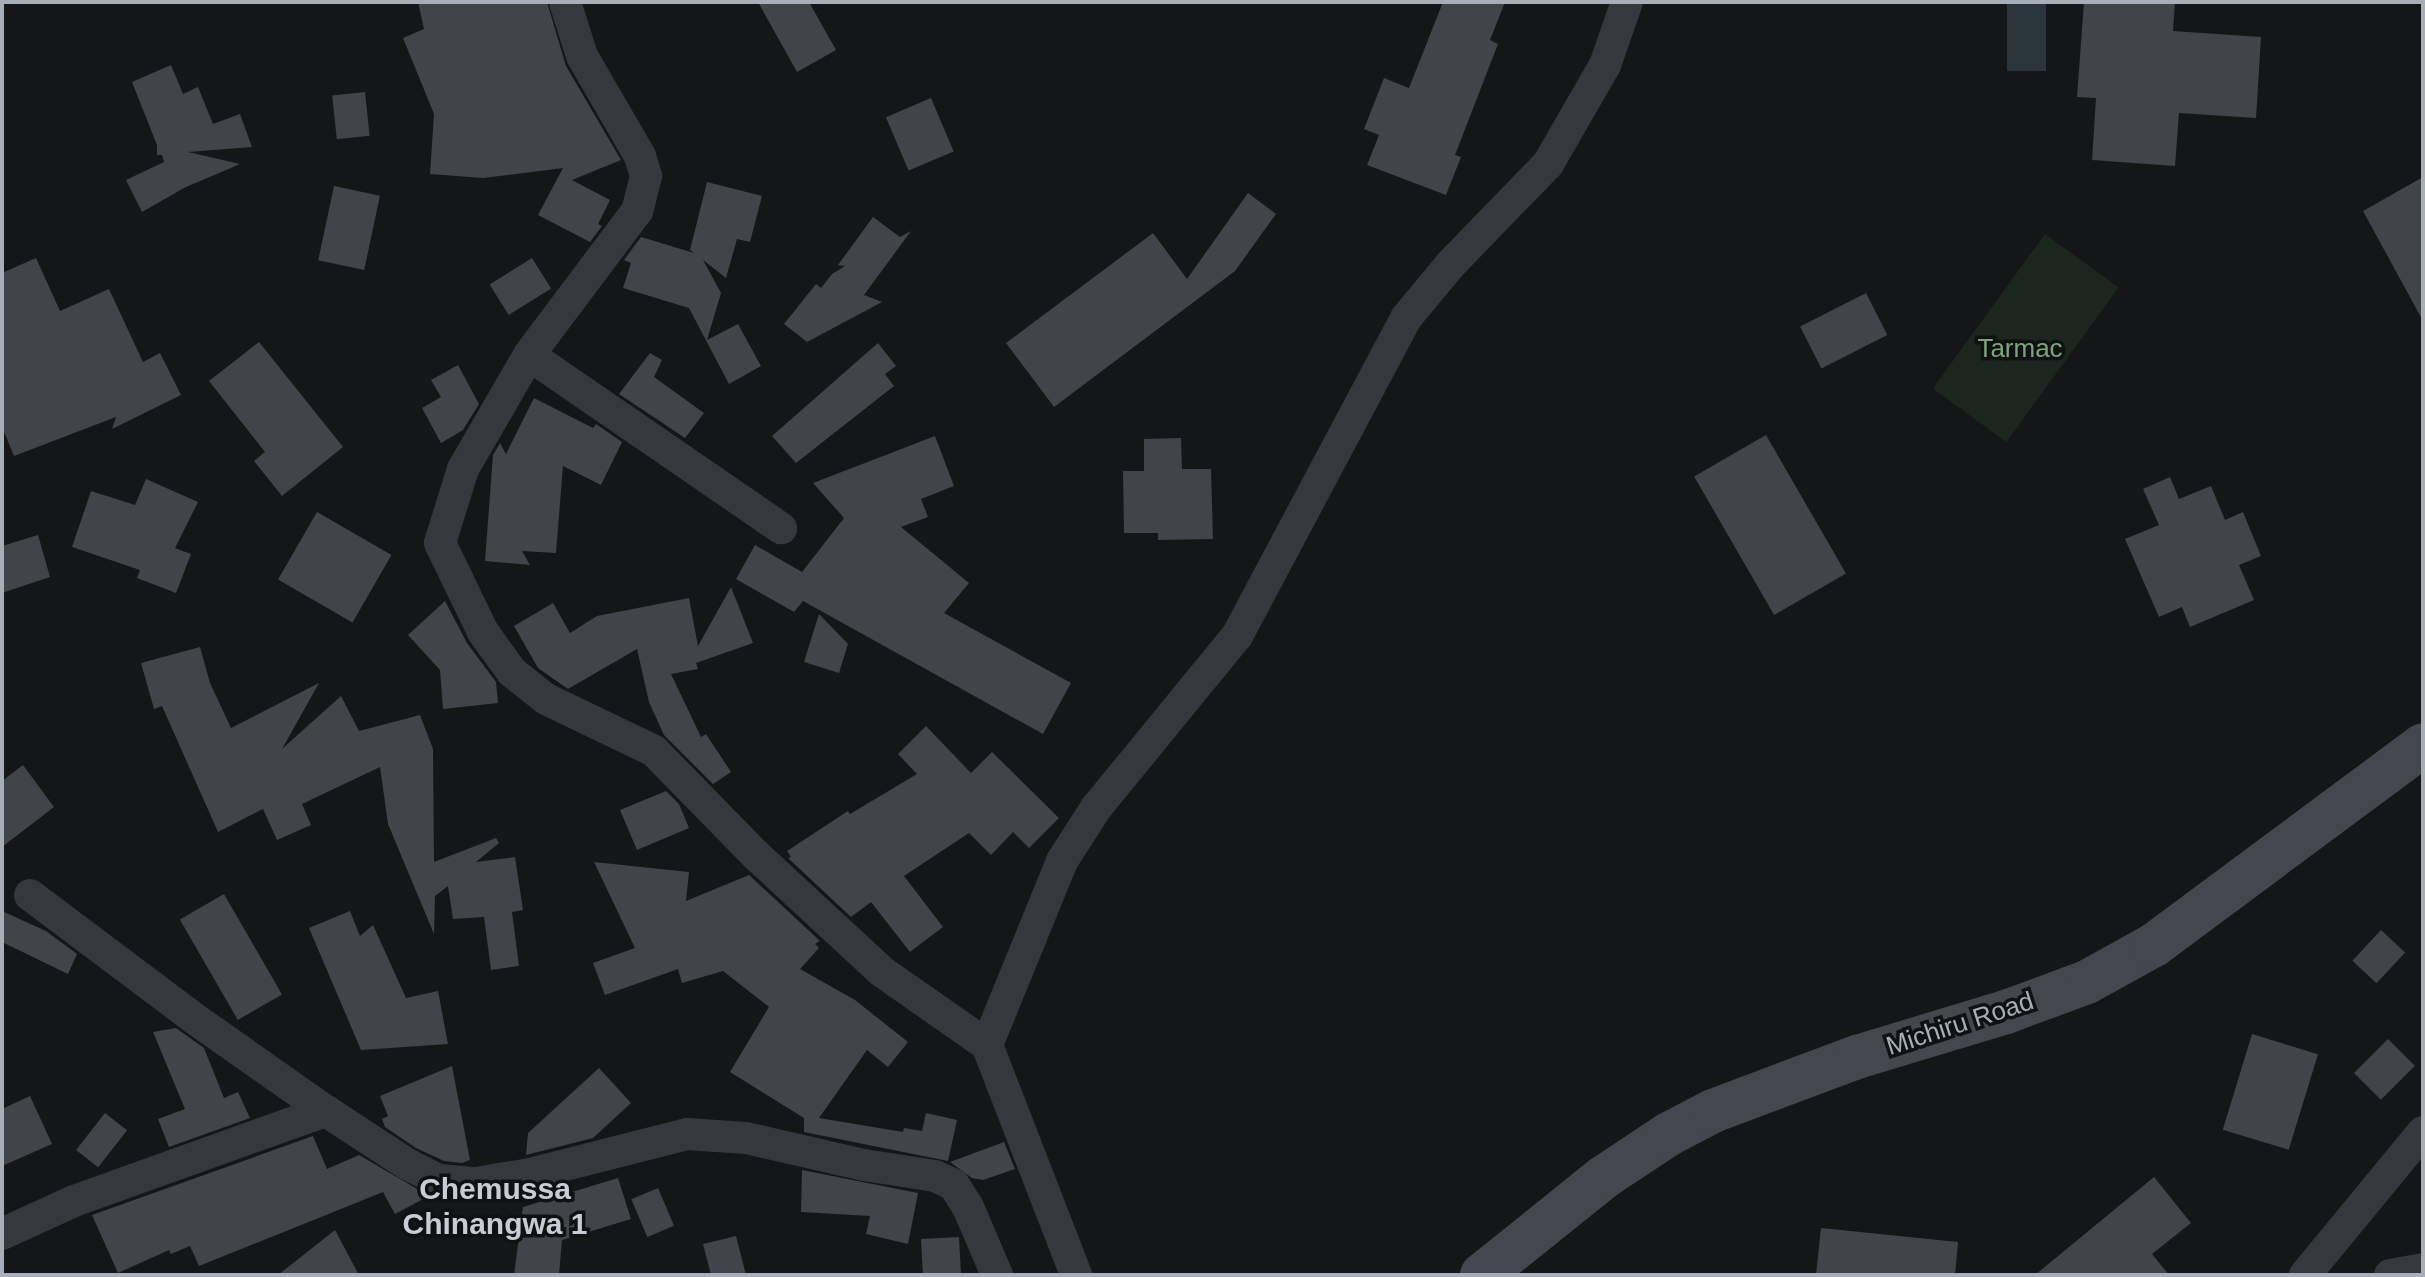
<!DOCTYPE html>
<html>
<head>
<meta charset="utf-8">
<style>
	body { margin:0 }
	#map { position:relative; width:2425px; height:1277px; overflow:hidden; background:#151618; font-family:Arial,sans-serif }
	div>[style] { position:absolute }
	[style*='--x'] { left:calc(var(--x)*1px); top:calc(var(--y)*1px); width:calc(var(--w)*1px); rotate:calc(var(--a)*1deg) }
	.green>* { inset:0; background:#1d261e; transform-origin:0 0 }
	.water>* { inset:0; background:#2b363c; transform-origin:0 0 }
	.building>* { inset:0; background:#414448; transform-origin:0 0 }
	.street>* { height:32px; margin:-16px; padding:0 16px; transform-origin:16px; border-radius:16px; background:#36383d }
	.secondary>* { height:44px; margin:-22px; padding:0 22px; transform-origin:22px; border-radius:22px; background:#44474d }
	span { translate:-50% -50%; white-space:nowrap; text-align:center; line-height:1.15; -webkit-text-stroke:7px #101113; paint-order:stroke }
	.park-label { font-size:26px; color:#7da57c }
	.street-label { font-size:26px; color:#a6aeb8 }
	.quarter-label { font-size:30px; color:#c8ccd4; font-weight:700 }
	.frame { position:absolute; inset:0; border:4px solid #a6aeb8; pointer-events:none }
</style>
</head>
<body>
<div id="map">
	<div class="green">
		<i style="left:2045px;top:234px;width:91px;height:191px;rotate:36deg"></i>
	</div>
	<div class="water">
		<i style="left:2007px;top:2px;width:39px;height:69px"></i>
	</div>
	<div class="building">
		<i style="clip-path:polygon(418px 2px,547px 2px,566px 66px,621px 160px,572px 180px,610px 200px,598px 224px,602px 226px,590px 242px,538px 215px,563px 168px,483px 178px,430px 174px,434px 114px,403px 38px,424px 29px)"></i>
		<i style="clip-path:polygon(758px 2px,809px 2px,836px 50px,797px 72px)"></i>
		<i style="clip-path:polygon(1443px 2px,1505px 2px,1490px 40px,1498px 44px,1455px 155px,1461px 157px,1446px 195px,1367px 165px,1379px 135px,1364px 129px,1384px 78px,1409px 88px)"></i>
		<i style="clip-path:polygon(2084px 2px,2175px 2px,2173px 31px,2261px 37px,2256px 118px,2179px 113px,2175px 166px,2092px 160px,2096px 98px,2077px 97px)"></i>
		<i style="clip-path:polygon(171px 65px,183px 94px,198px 87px,213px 124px,240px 114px,252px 147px,188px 152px,240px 164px,184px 188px,142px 212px,126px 180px,164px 162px,162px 155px,157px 155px,157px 145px,132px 82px)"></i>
		<i style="left:365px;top:92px;width:44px;height:33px;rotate:84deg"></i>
		<i style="left:931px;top:98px;width:58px;height:49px;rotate:67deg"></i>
		<i style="clip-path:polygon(2423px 177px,2423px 321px,2363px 211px)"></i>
		<i style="clip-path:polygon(707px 182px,762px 196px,750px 242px,737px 239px,726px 278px,703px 260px,721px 293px,707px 340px,738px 324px,761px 366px,729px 384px,689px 308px,623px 288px,631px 263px,624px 260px,641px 237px,694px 253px,690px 250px)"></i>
		<i style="left:334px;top:186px;width:47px;height:76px;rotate:12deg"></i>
		<i style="clip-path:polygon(1248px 193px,1276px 214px,1235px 271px,1054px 407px,1006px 343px,1153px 233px,1187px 279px)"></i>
		<i style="clip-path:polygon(873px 217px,900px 237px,911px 231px,864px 295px,882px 302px,807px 342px,784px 324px,816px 284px,821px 288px,832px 274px,845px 266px,838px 265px)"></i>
		<i style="clip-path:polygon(36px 258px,60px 311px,109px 289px,143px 362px,160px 353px,181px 395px,112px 429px,116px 417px,14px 456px,2px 427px,2px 273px)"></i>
		<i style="left:532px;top:258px;width:36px;height:50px;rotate:58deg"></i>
		<i style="left:1866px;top:293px;width:47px;height:74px;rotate:63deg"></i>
		<i style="clip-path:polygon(259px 342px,343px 447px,282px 496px,254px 461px,265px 452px,209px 381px)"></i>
		<i style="clip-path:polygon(878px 343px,896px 366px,885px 374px,894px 386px,796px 463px,772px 436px)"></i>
		<i style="clip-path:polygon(650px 353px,662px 360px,654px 377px,704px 413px,685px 438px,619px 394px)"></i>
		<i style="clip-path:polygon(458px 365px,479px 404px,463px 430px,441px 443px,422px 408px,441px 397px,431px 380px)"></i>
		<i style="clip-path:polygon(534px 398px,593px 428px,596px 424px,622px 442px,601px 485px,563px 466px,556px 553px,522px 551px,530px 565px,485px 561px,493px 455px,500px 443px,506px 454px)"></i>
		<i style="left:1766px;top:435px;width:160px;height:83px;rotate:60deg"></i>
		<i style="clip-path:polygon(935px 436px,954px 486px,921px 499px,928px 517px,901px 527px,969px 583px,944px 613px,1071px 683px,1043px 734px,803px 601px,794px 612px,736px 579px,755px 545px,802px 572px,844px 518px,813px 483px)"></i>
		<i style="clip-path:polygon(1181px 438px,1182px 469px,1211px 469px,1213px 539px,1158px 540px,1158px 533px,1124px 533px,1123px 471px,1144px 471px,1144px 439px)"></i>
		<i style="clip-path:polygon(2170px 477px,2179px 499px,2211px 486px,2225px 520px,2243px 512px,2261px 556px,2239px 565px,2254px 600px,2190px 627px,2182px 607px,2159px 617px,2125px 539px,2159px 525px,2143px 489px)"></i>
		<i style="clip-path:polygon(146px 479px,198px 502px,175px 548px,191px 554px,176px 593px,137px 578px,140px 570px,72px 547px,91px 491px,135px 505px)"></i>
		<i style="left:317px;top:512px;width:86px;height:78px;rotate:30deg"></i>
		<i style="clip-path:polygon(38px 535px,50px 577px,2px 593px,2px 546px)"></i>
		<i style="clip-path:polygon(731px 587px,753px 643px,696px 663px,698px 669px,671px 674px,701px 737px,706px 734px,731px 772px,713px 784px,664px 735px,649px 702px,637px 649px,568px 689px,538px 668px,514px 626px,553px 603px,570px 633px,597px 616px,689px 598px,698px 646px)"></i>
		<i style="clip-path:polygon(445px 601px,467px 643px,496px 682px,498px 703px,443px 709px,440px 670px,408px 635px)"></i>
		<i style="clip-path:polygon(819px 614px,848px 644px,839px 673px,804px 662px)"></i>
		<i style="clip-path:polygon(200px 647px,210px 683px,231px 728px,319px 683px,282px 749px,341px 696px,359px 731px,420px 715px,433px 749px,434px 862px,496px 838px,499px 843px,476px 862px,515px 857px,523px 910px,512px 912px,519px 966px,491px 970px,484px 917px,453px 919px,448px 886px,435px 896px,434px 934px,388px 824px,380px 767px,302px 804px,311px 825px,277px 840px,263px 809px,218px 832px,162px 706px,154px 709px,141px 663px)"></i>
		<i style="clip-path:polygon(926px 726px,971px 773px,992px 752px,1059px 818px,1029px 848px,1013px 832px,991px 855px,969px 833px,904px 876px,943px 927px,910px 952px,871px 902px,851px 917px,788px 858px,791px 857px,787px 851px,848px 811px,850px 814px,917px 774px,898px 754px)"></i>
		<i style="clip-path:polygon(23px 765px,54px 807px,2px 847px,2px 781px)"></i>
		<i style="clip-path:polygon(666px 791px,679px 804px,689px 828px,637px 850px,620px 810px)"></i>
		<i style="clip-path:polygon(594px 862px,689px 872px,686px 901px,749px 875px,820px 941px,815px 944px,819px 948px,800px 969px,855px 1000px,908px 1042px,888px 1067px,867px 1050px,819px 1118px,903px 1132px,904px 1128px,922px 1131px,926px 1113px,957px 1120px,948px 1161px,804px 1132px,804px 1118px,730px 1072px,769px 1007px,723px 971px,682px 983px,678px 969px,605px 995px,593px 963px,635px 948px)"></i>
		<i style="left:224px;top:894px;width:116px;height:51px;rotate:60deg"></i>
		<i style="clip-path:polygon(2px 911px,46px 931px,77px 954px,68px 974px,2px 942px)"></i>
		<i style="clip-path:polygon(350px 911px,360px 936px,373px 925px,406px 998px,438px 991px,448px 1044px,361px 1050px,309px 928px)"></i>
		<i style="left:2381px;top:930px;width:33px;height:42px;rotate:43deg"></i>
		<i style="clip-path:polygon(176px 1028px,204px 1048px,224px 1098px,238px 1092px,250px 1118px,169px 1147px,158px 1119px,185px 1109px,153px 1032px)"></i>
		<i style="left:2252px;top:1034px;width:69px;height:100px;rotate:17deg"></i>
		<i style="left:2388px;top:1039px;width:38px;height:48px;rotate:45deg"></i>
		<i style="clip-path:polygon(452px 1066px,470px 1160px,462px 1163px,444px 1161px,416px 1148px,385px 1127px,382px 1119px,388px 1116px,380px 1096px)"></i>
		<i style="clip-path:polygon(599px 1068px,631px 1103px,593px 1138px,526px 1155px,528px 1133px)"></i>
		<i style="clip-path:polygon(30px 1096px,52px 1144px,2px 1166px,2px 1109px)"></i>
		<i style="left:105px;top:1113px;width:28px;height:47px;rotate:38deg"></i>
		<i style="clip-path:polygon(313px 1136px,327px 1169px,359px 1155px,429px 1196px,395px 1214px,383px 1192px,199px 1266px,190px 1246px,171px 1254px,169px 1250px,118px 1273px,92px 1215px)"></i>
		<i style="clip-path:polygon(1004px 1142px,1015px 1169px,983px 1180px,972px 1178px,950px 1162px)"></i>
		<i style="clip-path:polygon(802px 1170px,918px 1193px,908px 1244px,866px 1234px,870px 1216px,801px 1212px)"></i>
		<i style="clip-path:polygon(2154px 1177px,2191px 1223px,2152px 1254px,2169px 1275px,2035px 1275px)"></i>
		<i style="clip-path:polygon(618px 1178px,631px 1219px,562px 1240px,559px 1275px,514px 1275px,523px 1207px)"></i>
		<i style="left:658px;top:1188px;width:41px;height:29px;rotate:67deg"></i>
		<i style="clip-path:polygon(1821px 1228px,1958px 1242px,1955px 1275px,1816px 1275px)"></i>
		<i style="clip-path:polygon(335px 1230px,359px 1275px,278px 1275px)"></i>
		<i style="clip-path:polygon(736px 1236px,746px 1275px,711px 1275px,703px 1244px)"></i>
		<i style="left:959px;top:1237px;width:38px;height:38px;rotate:87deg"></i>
	</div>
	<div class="street">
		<i style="--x:565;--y:2;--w:57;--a:72.5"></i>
		<i style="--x:582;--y:56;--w:116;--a:59.9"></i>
		<i style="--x:640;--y:156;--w:21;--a:73"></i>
		<i style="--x:646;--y:176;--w:36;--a:104"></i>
		<i style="--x:637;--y:211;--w:180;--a:126.9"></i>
		<i style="--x:529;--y:355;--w:132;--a:120.1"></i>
		<i style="--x:463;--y:469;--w:77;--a:107.3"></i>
		<i style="--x:440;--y:543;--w:99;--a:64.2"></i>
		<i style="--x:483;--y:632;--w:49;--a:54.1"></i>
		<i style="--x:512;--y:672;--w:43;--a:38.5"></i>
		<i style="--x:546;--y:699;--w:120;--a:25.7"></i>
		<i style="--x:654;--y:751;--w:147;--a:45.6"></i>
		<i style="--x:757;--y:856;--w:169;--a:42.8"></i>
		<i style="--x:881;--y:971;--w:129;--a:34.9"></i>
		<i style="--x:987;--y:1045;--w:247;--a:68.8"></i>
		<i style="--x:529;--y:355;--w:306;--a:34.5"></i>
		<i style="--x:30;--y:895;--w:206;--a:36.9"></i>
		<i style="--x:195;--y:1019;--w:160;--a:35.1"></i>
		<i style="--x:326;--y:1111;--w:97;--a:33.2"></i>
		<i style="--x:407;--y:1164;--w:36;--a:27"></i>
		<i style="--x:439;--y:1180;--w:37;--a:5"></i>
		<i style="--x:476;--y:1183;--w:55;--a:-9.5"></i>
		<i style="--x:530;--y:1174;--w:162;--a:-14.3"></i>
		<i style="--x:687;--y:1134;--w:59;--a:3.9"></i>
		<i style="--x:746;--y:1138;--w:121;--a:12.9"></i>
		<i style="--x:864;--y:1165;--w:72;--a:8.8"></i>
		<i style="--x:935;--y:1176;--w:21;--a:25"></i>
		<i style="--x:954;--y:1185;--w:26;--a:58"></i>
		<i style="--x:968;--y:1207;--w:74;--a:66.9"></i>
		<i style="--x:987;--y:1045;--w:199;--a:-67.8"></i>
		<i style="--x:1062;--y:861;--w:63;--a:-57.3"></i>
		<i style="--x:1096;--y:808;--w:222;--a:-50.7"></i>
		<i style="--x:1237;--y:636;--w:360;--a:-62"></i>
		<i style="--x:1406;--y:318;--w:69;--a:-50.3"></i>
		<i style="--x:1450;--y:265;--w:141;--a:-45.9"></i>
		<i style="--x:1548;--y:164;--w:114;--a:-60.1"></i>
		<i style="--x:1605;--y:65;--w:67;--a:-70.8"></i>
		<i style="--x:2;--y:1234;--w:79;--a:-24.6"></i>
		<i style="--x:74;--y:1201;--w:268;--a:-19.7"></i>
		<i style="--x:2305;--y:1275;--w:185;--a:-50.5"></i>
		<i style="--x:2390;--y:1275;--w:34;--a:-10"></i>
	</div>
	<div class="secondary">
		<i style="--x:1482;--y:1275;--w:156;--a:-38.8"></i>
		<i style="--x:1604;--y:1177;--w:78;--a:-33.5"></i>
		<i style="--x:1669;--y:1134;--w:50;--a:-27.6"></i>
		<i style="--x:1713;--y:1111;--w:154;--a:-20.6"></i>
		<i style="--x:1857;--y:1057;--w:156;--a:-16.8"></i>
		<i style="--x:2006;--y:1012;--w:86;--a:-20.3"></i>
		<i style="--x:2087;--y:982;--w:77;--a:-28.9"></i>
		<i style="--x:2154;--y:945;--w:335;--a:-36.6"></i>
	</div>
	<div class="park-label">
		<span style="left:2020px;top:349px">Tarmac</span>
	</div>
	<div class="street-label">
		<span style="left:1960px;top:1024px;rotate:-18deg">Michiru Road</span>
	</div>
	<div class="quarter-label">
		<span style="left:495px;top:1206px">Chemussa<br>Chinangwa 1</span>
	</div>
	<div class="frame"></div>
</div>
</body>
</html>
